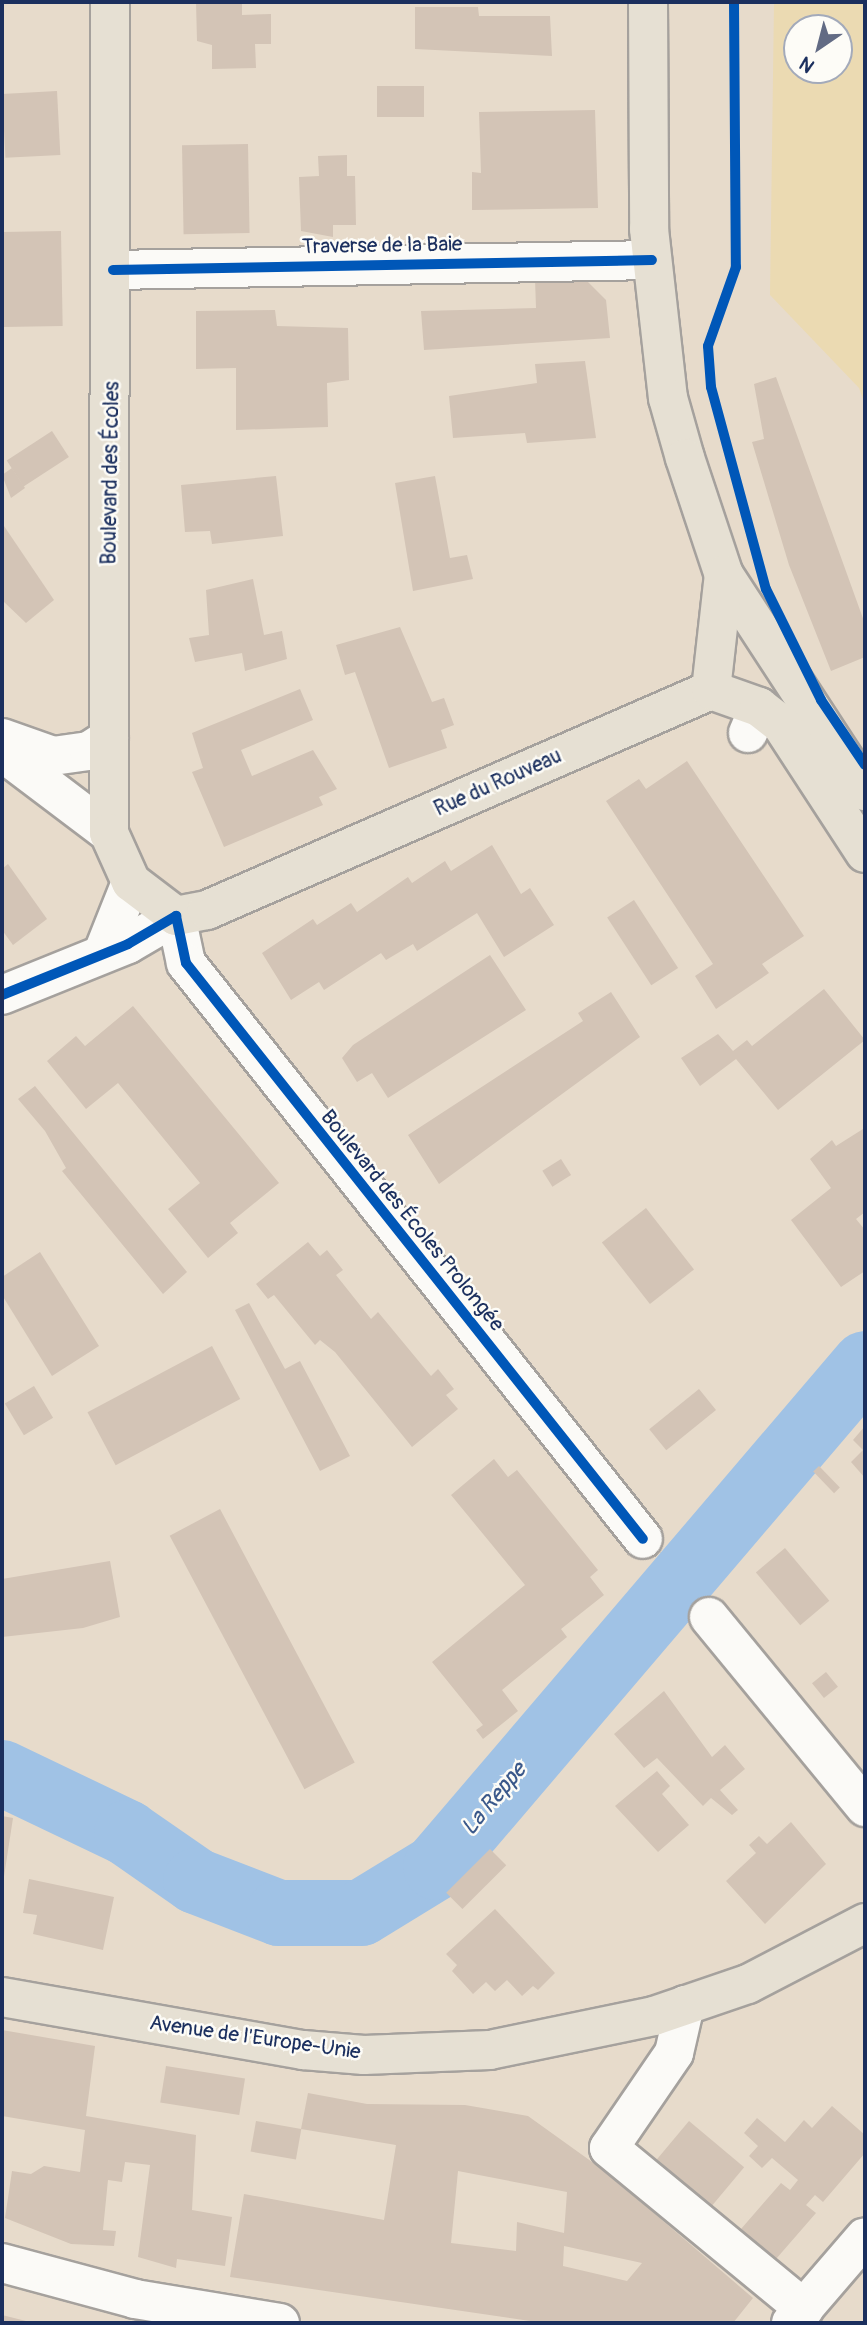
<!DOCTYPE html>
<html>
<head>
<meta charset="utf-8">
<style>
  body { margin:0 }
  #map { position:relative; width:867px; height:2325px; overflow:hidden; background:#e7dbcb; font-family:Pangolin,sans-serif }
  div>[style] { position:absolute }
  .sand>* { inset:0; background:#ebdab2 }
  .river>* { height:66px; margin:-33px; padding:0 33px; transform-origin:33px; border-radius:33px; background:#a0c2e5 }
  .building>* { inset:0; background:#d3c4b6; transform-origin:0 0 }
  .roads { filter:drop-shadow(2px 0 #a5a19d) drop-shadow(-2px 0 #a5a19d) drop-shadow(0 2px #a5a19d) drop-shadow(0 -2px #a5a19d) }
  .minor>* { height:38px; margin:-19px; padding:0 19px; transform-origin:19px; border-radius:19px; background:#fbfaf7 }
  .major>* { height:38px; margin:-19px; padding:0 19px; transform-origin:19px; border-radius:19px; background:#e6e0d3 }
  .cycleway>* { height:10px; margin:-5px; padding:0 5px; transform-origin:5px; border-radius:5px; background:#0057b8 }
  span { translate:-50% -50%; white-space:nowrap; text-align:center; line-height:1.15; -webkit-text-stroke:5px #fdfcf7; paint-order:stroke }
  .street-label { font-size:21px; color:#1b2f5e }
  .water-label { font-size:23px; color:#3a588a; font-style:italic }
  .frame { position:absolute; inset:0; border:4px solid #1b2f5e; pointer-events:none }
  .north { position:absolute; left:783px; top:14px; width:70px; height:70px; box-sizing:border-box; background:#fdfcf7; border:2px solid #a3aaba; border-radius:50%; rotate:215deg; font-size:19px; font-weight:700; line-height:28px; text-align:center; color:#1b2f5e }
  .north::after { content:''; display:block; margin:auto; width:24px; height:32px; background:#626b84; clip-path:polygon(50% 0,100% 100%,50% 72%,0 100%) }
</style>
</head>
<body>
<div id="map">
  <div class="sand">
    <i style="clip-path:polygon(evenodd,774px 2px,865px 2px,865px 405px,859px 388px,770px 295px,774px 2px,797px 28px,839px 28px,839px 70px,797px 70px,797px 28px)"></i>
  </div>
  <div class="river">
    <i style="left:2px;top:1773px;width:139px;rotate:25.6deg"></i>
    <i style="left:127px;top:1833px;width:84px;rotate:34.8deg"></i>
    <i style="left:196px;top:1881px;width:89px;rotate:21.1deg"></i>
    <i style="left:279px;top:1913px;width:82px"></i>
    <i style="left:361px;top:1913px;width:88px;rotate:-31.5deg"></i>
    <i style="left:436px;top:1867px;width:661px;rotate:-49.54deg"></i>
  </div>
  <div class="building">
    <i style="clip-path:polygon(196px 2px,242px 2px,242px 15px,271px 14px,271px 44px,255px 44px,256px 68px,212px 69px,212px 45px,197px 41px)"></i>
    <i style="clip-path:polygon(415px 7px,478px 7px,479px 16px,550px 16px,552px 56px,415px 49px)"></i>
    <i style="left:377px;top:86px;width:47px;height:31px"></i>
    <i style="left:57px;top:91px;width:64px;height:55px;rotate:87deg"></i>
    <i style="clip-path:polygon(595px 110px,598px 208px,472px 210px,472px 172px,481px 173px,479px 112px)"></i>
    <i style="left:248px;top:144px;width:89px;height:66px;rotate:89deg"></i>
    <i style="clip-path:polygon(347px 155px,347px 176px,355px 176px,356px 225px,333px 225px,333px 237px,301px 231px,299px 177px,319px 176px,318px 156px)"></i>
    <i style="left:61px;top:231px;width:95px;height:59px;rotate:89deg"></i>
    <i style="clip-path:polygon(584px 278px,606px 300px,610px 338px,424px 350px,421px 311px,536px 308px,535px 279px)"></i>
    <i style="clip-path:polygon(275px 310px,277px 326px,348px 328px,349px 380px,327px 383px,328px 427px,236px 430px,236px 368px,196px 369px,196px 311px)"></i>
    <i style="clip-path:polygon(585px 361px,596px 438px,527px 443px,525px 433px,453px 438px,449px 396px,537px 383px,535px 364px)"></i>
    <i style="clip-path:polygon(776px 377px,865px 624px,865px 657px,831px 671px,789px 565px,752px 442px,764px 439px,754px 384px)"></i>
    <i style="left:52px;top:431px;width:31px;height:54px;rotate:57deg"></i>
    <i style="clip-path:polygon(12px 468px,25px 488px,11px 498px,2px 475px)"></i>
    <i style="clip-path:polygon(276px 476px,283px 536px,212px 544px,210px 531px,185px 532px,181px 485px)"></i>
    <i style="clip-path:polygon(435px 476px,450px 558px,467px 555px,473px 579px,413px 591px,395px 483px)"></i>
    <i style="clip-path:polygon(2px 523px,54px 600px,26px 623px,2px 600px)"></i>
    <i style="clip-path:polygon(253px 579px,264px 635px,282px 631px,287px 659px,245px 671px,242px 653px,195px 662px,189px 638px,209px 635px,206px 590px)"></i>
    <i style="clip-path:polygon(400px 627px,432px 702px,444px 698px,454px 725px,441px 730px,447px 748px,389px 768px,355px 672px,345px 675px,336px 645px)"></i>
    <i style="clip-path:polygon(300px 689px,313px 720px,241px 750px,252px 776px,313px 750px,337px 789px,319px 797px,323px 805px,224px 847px,192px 772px,203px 768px,192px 733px)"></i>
    <i style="clip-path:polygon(687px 761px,804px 936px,762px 964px,769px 973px,716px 1009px,695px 976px,713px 964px,606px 801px,639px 779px,646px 789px)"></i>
    <i style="clip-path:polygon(492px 845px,521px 894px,530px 888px,554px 925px,504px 957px,477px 913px,417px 951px,413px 944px,386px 960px,381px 953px,324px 990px,319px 982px,291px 1000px,262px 953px,313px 919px,317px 925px,351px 903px,357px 912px,408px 877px,412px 883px,445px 861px,451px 871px)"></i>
    <i style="clip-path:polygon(8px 864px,47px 919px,13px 945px,2px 930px,2px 869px)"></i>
    <i style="left:634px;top:900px;width:81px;height:32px;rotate:57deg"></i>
    <i style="clip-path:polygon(490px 955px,526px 1010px,388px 1098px,372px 1073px,357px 1082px,342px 1058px,353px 1045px)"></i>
    <i style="clip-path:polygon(824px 989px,865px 1040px,778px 1110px,736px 1059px,700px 1086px,681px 1058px,718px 1034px,733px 1051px,747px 1040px,752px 1046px)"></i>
    <i style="clip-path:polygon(611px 992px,640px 1037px,439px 1184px,408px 1135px,583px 1021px,578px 1013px)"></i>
    <i style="clip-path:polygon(133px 1006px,279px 1183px,230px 1223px,238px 1233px,208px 1258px,168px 1209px,200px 1183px,118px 1083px,86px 1109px,47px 1061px,76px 1036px,85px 1046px)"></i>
    <i style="clip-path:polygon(35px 1086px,187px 1272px,163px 1294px,62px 1171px,66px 1168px,45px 1131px,18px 1099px)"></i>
    <i style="clip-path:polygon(863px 1129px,865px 1212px,856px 1219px,865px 1230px,865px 1271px,841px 1287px,791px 1220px,831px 1188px,810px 1159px,832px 1140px,836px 1146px)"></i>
    <i style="left:561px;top:1159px;width:19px;height:22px;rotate:58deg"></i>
    <i style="left:646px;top:1208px;width:78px;height:56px;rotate:52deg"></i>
    <i style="clip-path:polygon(308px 1242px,320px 1256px,327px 1250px,343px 1270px,336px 1275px,371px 1319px,378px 1312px,431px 1376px,438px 1369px,454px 1389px,446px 1395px,458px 1409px,412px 1447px,335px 1352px,320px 1340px,315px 1345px,274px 1295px,268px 1299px,256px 1284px)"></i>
    <i style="clip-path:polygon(40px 1252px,99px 1346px,52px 1376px,2px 1295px,2px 1277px)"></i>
    <i style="clip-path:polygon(249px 1303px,285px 1369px,300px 1361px,350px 1456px,320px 1471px,235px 1310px)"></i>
    <i style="left:212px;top:1346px;width:60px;height:141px;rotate:62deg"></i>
    <i style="left:34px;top:1386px;width:37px;height:34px;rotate:59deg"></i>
    <i style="left:699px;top:1389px;width:27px;height:64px;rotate:51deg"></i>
    <i style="clip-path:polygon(865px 1426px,865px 1478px,851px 1462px,863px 1450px,853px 1440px)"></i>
    <i style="clip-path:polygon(494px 1459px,508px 1477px,517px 1470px,598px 1570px,590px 1577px,604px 1595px,561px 1629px,567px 1637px,502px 1690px,518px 1711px,483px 1739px,476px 1730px,483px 1725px,432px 1662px,525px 1585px,451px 1495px)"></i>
    <i style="left:819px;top:1466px;width:30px;height:8px;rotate:46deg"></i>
    <i style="left:220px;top:1509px;width:287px;height:57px;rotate:62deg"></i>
    <i style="left:785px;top:1548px;width:69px;height:38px;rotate:50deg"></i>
    <i style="clip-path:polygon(110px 1561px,120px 1617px,83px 1628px,2px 1637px,2px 1579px)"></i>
    <i style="left:826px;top:1672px;width:19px;height:18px;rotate:51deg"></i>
    <i style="clip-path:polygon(664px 1691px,712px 1757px,725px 1745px,745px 1769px,720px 1790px,738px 1810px,732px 1815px,711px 1798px,703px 1806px,657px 1758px,644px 1768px,614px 1734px)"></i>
    <i style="clip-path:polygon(657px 1771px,670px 1786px,662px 1794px,689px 1825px,658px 1852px,615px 1806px)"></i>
    <i style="clip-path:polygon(2px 1816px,13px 1818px,3px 1883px,2px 1883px)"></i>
    <i style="clip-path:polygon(791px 1822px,826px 1864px,765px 1924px,726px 1881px,756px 1853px,749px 1845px,759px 1836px,767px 1844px)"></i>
    <i style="left:490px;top:1849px;width:23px;height:62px;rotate:45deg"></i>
    <i style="clip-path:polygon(29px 1879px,114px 1897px,103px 1950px,33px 1934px,37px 1915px,23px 1913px)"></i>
    <i style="clip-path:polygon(495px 1909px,555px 1973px,538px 1990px,533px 1986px,522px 1996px,507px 1980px,495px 1991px,486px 1982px,473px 1994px,452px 1971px,457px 1965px,446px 1954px)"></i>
    <i style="clip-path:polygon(2px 2030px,95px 2046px,86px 2116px,196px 2135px,192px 2210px,232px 2217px,225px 2266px,177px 2259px,176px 2268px,138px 2257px,150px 2165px,125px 2162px,122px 2182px,108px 2180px,103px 2230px,116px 2231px,114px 2246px,71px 2244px,5px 2218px,12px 2171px,31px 2174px,44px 2166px,80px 2172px,85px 2130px,2px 2116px)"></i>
    <i style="left:166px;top:2066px;width:80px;height:37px;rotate:9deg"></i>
    <i style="clip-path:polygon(evenodd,308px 2093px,367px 2104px,465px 2105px,528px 2116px,606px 2172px,753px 2298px,733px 2323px,544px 2323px,230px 2277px,244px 2194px,384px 2220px,396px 2145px,301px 2129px,308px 2093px,458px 2171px,567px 2192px,564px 2233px,517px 2222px,516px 2251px,451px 2243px,458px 2171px,308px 2093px,564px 2246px,642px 2263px,627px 2281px,563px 2266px,564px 2246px)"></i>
    <i style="clip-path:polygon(832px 2106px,865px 2135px,865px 2153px,823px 2202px,815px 2195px,806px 2205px,816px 2213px,776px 2259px,741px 2229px,781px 2183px,790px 2190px,798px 2180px,772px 2158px,762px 2168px,749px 2156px,758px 2146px,744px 2133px,757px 2118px,785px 2142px,804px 2120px,812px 2128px)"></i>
    <i style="left:256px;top:2121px;width:46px;height:31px;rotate:10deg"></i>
    <i style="left:689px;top:2121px;width:72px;height:55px;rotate:40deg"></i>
    <i style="clip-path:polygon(2px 2315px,30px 2322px,30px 2323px,2px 2323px)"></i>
  </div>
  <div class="roads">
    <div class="minor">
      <i style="left:113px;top:270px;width:539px;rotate:-1.06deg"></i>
      <i style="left:748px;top:733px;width:28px;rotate:-67deg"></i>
      <i style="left:2px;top:738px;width:54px;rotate:19.4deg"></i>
      <i style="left:53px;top:756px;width:36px;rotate:-8deg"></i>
      <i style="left:89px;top:751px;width:24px;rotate:-33deg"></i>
      <i style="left:2px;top:752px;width:134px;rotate:37.1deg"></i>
      <i style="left:104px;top:950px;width:73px;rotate:-68.3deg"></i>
      <i style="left:2px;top:995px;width:136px;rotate:-22deg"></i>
      <i style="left:128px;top:944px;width:56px;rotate:-30.3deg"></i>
      <i style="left:176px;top:916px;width:48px;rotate:78deg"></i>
      <i style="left:186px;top:963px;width:735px;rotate:51.57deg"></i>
      <i style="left:709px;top:1617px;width:246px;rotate:50.6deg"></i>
      <i style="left:685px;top:2005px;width:49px;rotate:102.9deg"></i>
      <i style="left:674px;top:2053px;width:115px;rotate:124.4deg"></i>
      <i style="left:609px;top:2148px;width:253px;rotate:39.5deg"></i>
      <i style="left:2px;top:2263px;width:138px;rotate:15.1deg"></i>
      <i style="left:135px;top:2299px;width:147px;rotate:9.4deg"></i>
      <i style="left:791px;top:2323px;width:113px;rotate:-49.3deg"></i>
    </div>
    <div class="major">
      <i style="left:110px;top:2px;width:831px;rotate:90.07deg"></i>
      <i style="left:109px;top:833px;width:54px;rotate:65.8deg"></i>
      <i style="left:131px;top:882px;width:56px;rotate:37.1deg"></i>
      <i style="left:176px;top:916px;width:32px;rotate:-11deg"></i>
      <i style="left:207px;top:910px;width:550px;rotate:-23.58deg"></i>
      <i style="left:648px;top:2px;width:227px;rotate:89.7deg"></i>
      <i style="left:649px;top:229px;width:170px;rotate:83.6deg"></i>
      <i style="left:668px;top:398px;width:62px;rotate:74.2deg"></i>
      <i style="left:685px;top:458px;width:123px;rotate:71.6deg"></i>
      <i style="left:724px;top:575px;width:258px;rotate:56.9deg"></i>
      <i style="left:711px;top:690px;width:51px;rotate:19.5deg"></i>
      <i style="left:759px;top:707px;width:28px;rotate:38deg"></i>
      <i style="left:781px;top:724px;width:154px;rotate:56.9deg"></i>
      <i style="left:711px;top:690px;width:116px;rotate:-83.6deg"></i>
      <i style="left:2px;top:1997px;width:306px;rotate:10deg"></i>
      <i style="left:303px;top:2050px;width:61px;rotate:4.7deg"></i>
      <i style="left:364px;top:2055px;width:126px;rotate:-2.3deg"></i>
      <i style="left:490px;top:2050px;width:167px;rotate:-11.7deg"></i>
      <i style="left:654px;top:2016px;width:99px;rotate:-18.8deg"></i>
      <i style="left:748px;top:1984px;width:132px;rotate:-27.5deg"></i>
    </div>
  </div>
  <div class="cycleway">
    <i style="left:734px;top:2px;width:265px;rotate:89.6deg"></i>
    <i style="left:736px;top:267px;width:84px;rotate:109.5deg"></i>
    <i style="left:708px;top:346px;width:41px;rotate:85.8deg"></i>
    <i style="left:711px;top:387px;width:209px;rotate:74.8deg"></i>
    <i style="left:766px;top:589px;width:124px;rotate:63.6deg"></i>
    <i style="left:821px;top:700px;width:78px;rotate:55.9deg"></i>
    <i style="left:113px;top:270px;width:539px;rotate:-1.06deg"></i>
    <i style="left:2px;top:995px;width:136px;rotate:-22deg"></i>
    <i style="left:128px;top:944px;width:56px;rotate:-30.3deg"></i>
    <i style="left:176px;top:916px;width:48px;rotate:78deg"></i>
    <i style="left:186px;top:963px;width:735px;rotate:51.57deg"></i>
  </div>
  <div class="street-label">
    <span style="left:382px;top:246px;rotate:-1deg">Traverse de la Baie</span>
    <span style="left:111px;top:473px;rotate:-89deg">Boulevard des Écoles</span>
    <span style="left:498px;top:783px;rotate:-24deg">Rue du Rouveau</span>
    <span style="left:412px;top:1221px;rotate:51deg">Boulevard des Écoles Prolongée</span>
    <span style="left:255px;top:2038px;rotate:8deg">Avenue de l'Europe-Unie</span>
  </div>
  <div class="water-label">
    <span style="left:494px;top:1799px;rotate:-50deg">La Reppe</span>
  </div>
  <div class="frame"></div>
  <div class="north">N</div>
</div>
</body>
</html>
